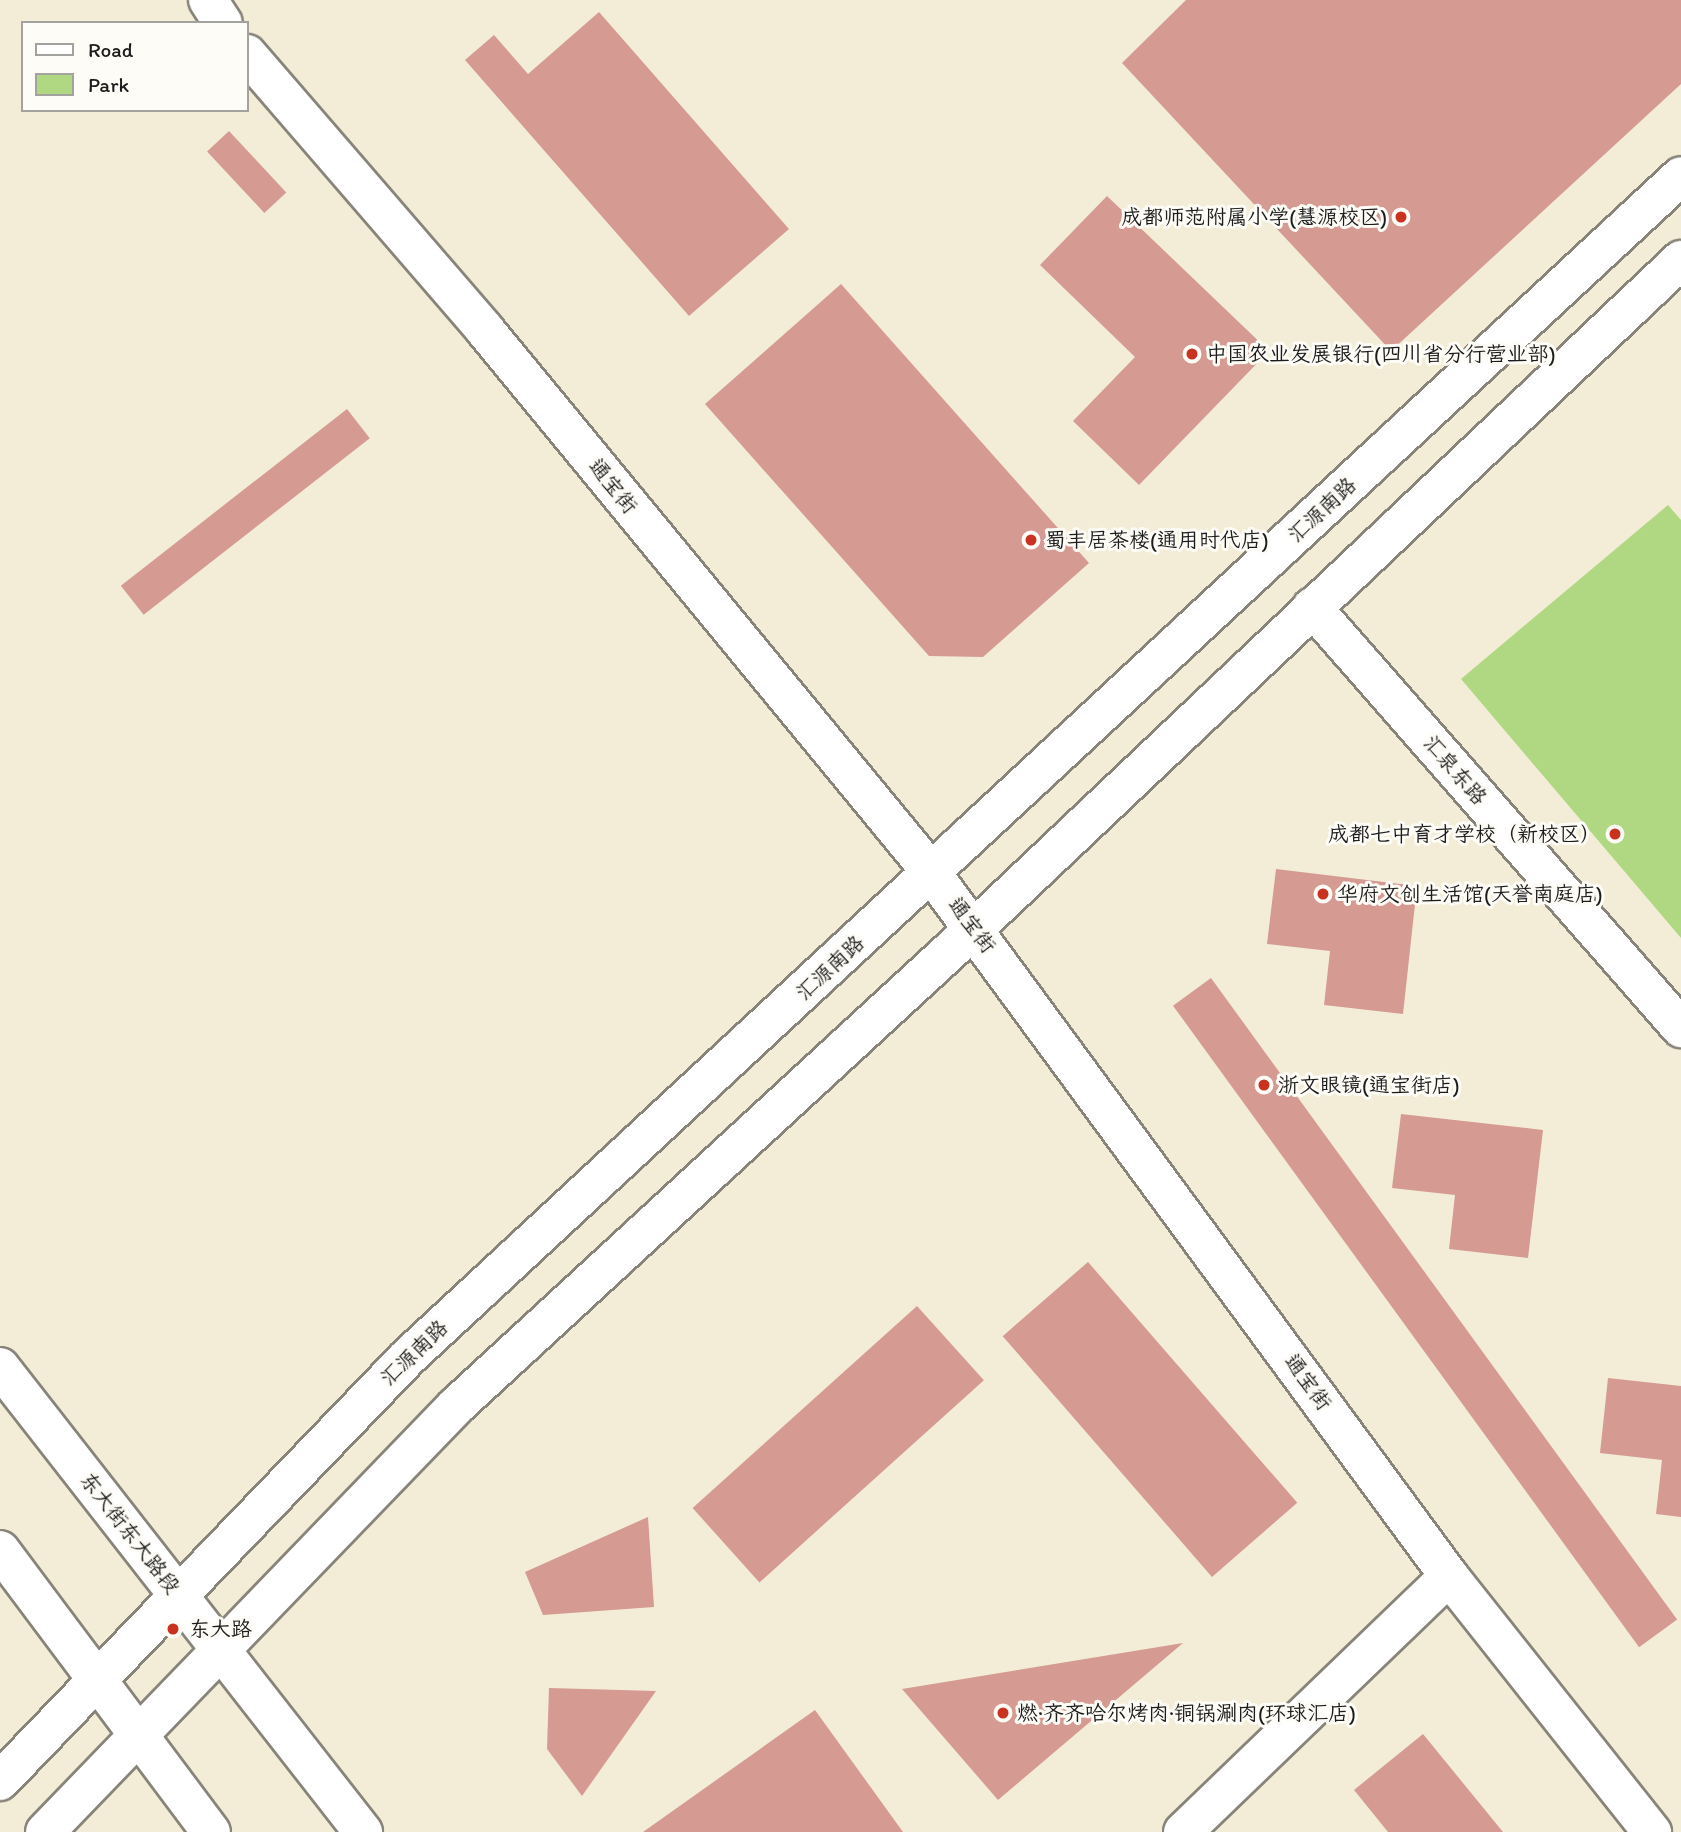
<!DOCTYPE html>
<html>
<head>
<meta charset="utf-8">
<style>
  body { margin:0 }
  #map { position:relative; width:1681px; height:1832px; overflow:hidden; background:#f3edd7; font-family:Itim,"LXGW WenKai TC",sans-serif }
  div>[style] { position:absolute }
  .green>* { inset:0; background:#b0d882 }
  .building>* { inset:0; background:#d59a92; transform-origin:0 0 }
  .roads { filter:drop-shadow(2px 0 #88847a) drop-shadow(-2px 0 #88847a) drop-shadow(0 2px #88847a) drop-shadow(0 -2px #88847a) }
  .minor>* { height:38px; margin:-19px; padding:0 19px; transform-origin:19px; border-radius:19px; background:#fff }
  .major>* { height:38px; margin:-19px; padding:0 19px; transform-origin:19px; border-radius:19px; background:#fff }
  .dots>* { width:19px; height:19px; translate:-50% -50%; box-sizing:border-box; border:4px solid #fdfcf7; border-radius:50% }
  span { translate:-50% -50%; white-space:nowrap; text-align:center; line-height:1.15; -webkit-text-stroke:6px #fdfcf7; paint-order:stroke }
  .poi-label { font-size:21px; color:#1c1c1c }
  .right { translate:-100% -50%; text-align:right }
  .left { translate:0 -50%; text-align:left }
  .street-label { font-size:21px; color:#1c1c1c }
  .legend { position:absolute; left:21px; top:21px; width:228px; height:91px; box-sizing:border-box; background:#fdfcf7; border:2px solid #a3a29f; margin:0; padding:9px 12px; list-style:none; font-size:21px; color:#1c1c1c }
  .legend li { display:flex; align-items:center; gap:14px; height:35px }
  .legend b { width:35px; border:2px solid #a3a29f }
</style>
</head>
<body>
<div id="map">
  <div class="green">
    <i style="clip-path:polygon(1668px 505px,1681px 520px,1681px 938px,1461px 679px)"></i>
  </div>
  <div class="building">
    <i style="clip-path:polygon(1186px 0,1681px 0,1681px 84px,1391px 351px,1122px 63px)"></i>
    <i style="clip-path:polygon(599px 12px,789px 229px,689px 316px,465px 60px,494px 35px,528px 74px)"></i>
    <i style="left:229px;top:131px;width:84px;height:30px;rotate:47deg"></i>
    <i style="clip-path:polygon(1107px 196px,1269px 351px,1139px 485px,1073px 421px,1135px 357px,1040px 265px)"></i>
    <i style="clip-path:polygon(841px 284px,1089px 563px,983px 657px,929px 656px,705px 404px)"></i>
    <i style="left:347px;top:409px;width:37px;height:287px;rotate:52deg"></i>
    <i style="clip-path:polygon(1276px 869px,1417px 886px,1403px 1014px,1324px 1005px,1330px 951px,1267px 944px)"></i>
    <i style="left:1211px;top:978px;width:793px;height:47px;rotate:54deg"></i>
    <i style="clip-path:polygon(1401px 1114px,1543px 1130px,1528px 1258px,1449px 1249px,1455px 1195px,1392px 1188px)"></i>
    <i style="left:1088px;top:1262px;width:319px;height:113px;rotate:49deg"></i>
    <i style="left:917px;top:1306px;width:100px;height:302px;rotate:48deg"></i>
    <i style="clip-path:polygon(1608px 1378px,1681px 1386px,1681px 1517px,1656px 1514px,1662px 1460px,1600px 1453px)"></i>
    <i style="clip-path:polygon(648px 1517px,654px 1607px,543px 1615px,525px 1572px)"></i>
    <i style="clip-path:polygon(1183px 1643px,998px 1800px,902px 1689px)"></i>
    <i style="clip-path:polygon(549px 1688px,656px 1691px,582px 1796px,547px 1749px)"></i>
    <i style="clip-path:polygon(815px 1710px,903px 1832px,643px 1832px)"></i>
    <i style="clip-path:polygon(1423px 1734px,1503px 1832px,1388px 1832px,1354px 1790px)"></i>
  </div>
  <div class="roads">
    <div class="minor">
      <i style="left:208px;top:0;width:27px;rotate:57deg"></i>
      <i style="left:247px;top:54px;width:364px;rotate:49.2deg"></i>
      <i style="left:485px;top:330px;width:696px;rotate:50.54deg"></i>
      <i style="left:927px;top:867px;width:880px;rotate:53.64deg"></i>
      <i style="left:1449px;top:1576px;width:327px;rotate:51.6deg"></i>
      <i style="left:1312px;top:607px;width:560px;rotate:48.77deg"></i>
      <i style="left:0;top:1781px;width:588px;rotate:-46.1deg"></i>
      <i style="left:408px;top:1357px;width:1736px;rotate:-42.85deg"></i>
      <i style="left:45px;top:1832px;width:592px;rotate:-46.03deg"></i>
      <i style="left:456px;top:1406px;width:706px;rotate:-42.65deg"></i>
      <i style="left:975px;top:928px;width:972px;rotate:-43.42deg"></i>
      <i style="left:1183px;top:1832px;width:369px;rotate:-43.9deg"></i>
    </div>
    <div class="major">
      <i style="left:0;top:1367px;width:590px;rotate:52.02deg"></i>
      <i style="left:0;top:1550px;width:352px;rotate:53.2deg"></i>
    </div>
  </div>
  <div class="dots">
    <i style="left:1401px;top:217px;background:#c8321e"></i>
    <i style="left:1192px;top:354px;background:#c8321e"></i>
    <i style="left:1031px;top:540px;background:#c8321e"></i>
    <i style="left:1615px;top:834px;background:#c8321e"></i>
    <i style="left:1323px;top:894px;background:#c8321e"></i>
    <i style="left:1264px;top:1085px;background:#c8321e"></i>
    <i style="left:173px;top:1629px;background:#c8321e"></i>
    <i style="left:1003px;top:1713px;background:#c8321e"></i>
  </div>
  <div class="poi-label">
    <span class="right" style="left:1387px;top:217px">成都师范附属小学(慧源校区)</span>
    <span class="left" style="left:1206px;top:354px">中国农业发展银行(四川省分行营业部)</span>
    <span class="left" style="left:1045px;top:540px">蜀丰居茶楼(通用时代店)</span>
    <span class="right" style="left:1601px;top:834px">成都七中育才学校（新校区）</span>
    <span class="left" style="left:1337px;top:894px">华府文创生活馆(天誉南庭店)</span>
    <span class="left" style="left:1278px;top:1085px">浙文眼镜(通宝街店)</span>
    <span class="left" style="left:189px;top:1629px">东大路</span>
    <span class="left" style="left:1017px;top:1713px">燃·齐齐哈尔烤肉·铜锅涮肉(环球汇店)</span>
  </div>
  <div class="street-label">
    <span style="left:613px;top:486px;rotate:51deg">通宝街</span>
    <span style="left:1322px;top:510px;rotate:-43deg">汇源南路</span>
    <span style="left:1455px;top:770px;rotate:49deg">汇泉东路</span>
    <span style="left:972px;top:925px;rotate:53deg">通宝街</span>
    <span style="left:830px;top:968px;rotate:-43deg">汇源南路</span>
    <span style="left:414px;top:1353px;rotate:-44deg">汇源南路</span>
    <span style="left:1308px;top:1382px;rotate:54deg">通宝街</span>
    <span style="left:130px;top:1533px;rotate:52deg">东大街东大路段</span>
  </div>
  <ul class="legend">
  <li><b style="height:9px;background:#fff"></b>Road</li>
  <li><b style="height:19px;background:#b0d882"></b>Park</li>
  </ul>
</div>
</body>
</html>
